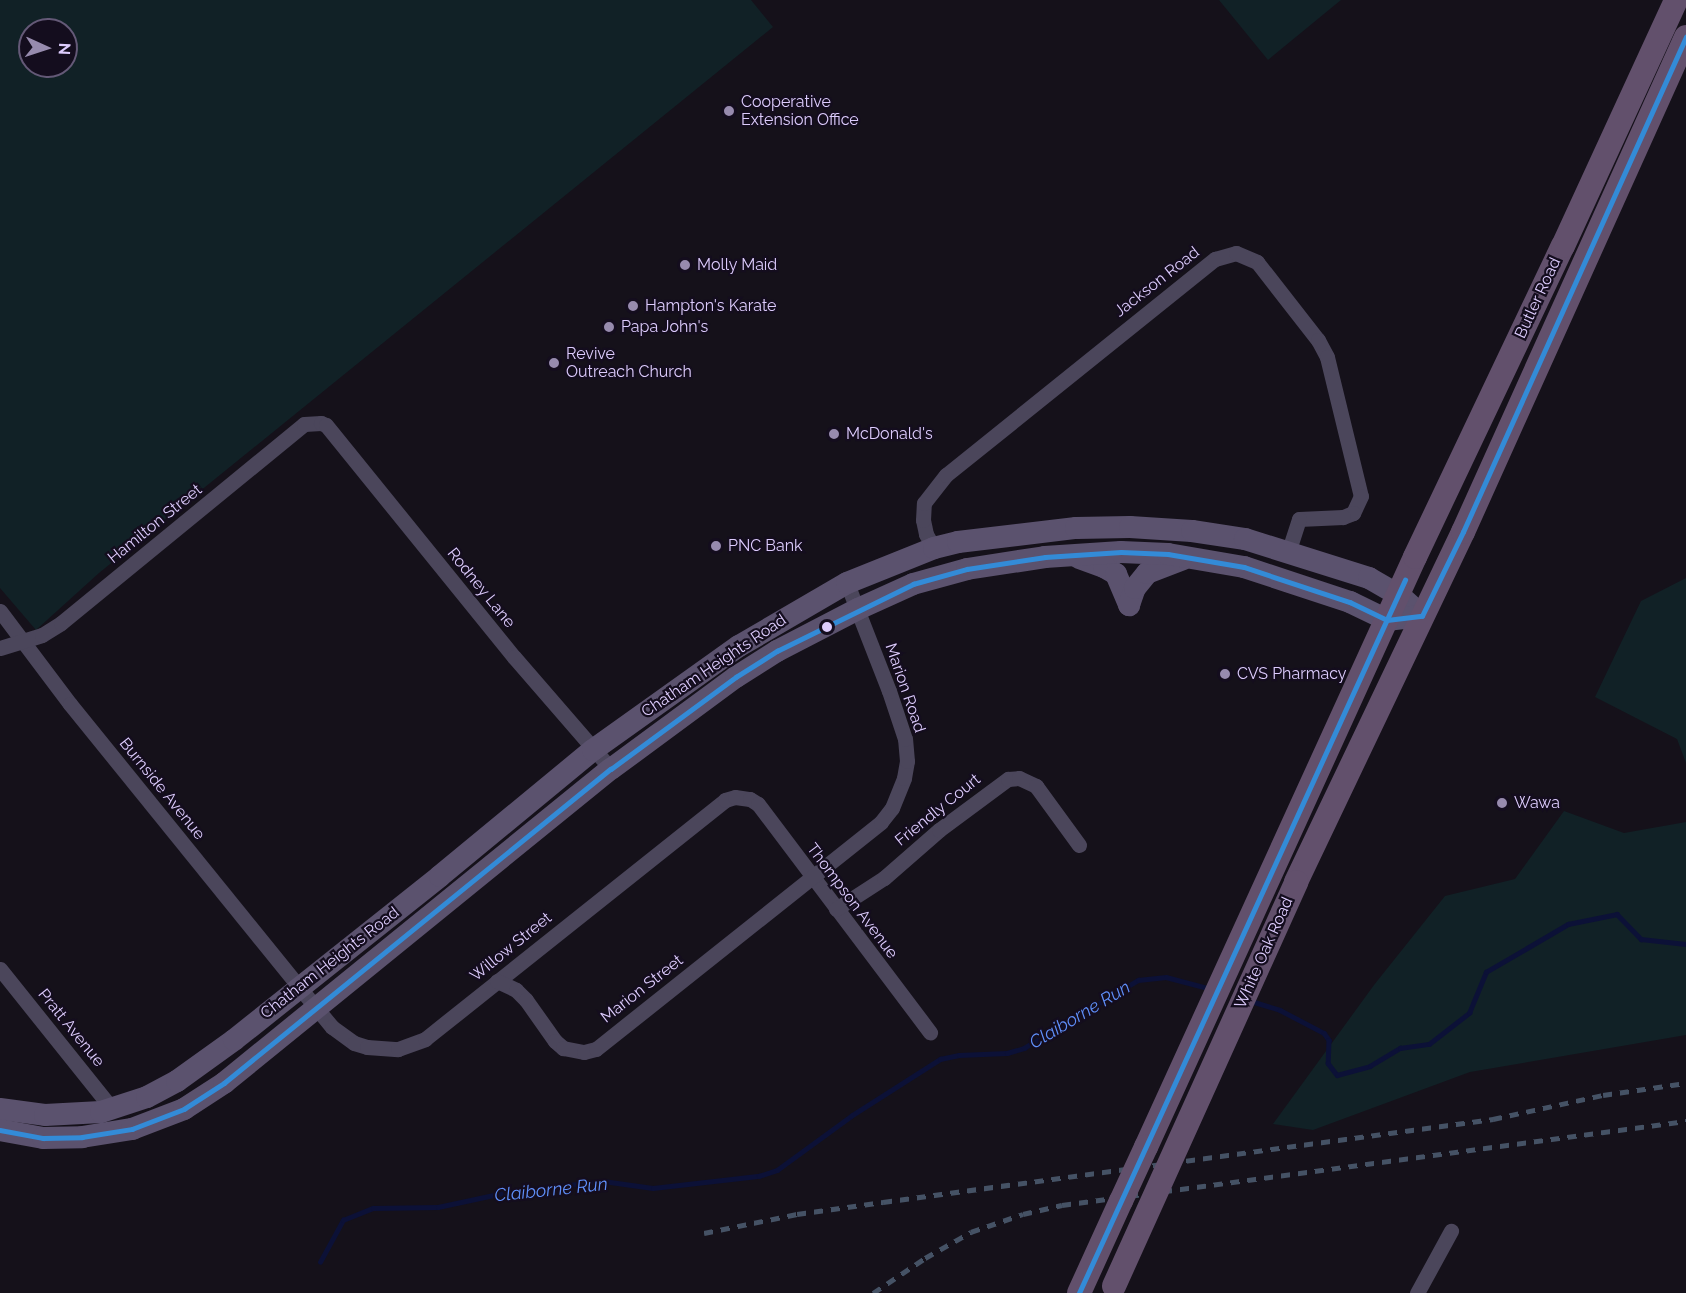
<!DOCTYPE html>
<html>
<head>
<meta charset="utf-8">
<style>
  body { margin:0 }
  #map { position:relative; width:1686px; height:1293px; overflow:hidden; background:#15111a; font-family:Raleway,sans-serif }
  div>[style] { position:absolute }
  .green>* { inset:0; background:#112126 }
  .stream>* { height:4.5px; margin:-2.25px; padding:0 2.25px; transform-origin:2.25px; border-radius:2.25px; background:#0c1137 }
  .street>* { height:15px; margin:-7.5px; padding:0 7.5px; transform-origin:7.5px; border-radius:7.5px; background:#4b465b }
  .secondary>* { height:22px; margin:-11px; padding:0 11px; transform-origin:11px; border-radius:11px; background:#5b526e }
  .primary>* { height:24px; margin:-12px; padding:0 12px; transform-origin:12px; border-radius:12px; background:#62506c }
  .rail>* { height:4.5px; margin-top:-2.25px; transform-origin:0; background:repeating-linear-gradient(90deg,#455265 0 9px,transparent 0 17px) }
  .primary-bridge>* { height:24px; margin:-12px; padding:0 12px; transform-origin:12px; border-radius:12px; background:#62506c }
  .bus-1>* { height:4.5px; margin:-2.25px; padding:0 2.25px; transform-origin:2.25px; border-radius:2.25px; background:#338bd7 }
  .dots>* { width:16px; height:16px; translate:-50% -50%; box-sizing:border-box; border:3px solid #140d1e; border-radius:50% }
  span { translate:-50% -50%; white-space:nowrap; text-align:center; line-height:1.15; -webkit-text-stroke:4.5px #140d1e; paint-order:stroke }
  .poi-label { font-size:16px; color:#ddccfd }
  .left { translate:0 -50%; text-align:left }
  .street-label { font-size:16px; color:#ddccfd }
  .water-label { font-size:18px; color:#5f8ff9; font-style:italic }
  .north { position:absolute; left:18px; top:18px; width:60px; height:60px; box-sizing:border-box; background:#140d1e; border:2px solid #645977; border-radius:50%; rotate:93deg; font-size:16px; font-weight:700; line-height:24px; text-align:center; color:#ddccfd }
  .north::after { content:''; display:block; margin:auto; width:21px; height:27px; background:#978bae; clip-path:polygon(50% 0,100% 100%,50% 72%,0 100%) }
</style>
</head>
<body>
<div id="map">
  <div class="green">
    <i style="clip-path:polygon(evenodd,0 0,751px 0,773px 27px,99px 573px,36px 630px,0 588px,0 0,30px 30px,66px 30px,66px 66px,30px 66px,30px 30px)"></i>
    <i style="clip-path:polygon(1219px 0,1341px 0,1268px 60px)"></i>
    <i style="clip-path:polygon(1686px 578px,1686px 763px,1677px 739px,1595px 697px,1641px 601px)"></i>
    <i style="clip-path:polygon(1564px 811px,1624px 833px,1686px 822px,1686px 1035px,1470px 1072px,1313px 1130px,1273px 1124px,1374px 985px,1445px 896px,1515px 879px)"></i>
  </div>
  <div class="stream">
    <i style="left:1251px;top:1001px;width:30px;rotate:17deg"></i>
    <i style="left:1280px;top:1010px;width:50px;rotate:27.6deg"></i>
    <i style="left:1324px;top:1033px;width:9px;rotate:54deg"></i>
    <i style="left:1329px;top:1040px;width:23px;rotate:92deg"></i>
    <i style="left:1328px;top:1063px;width:15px;rotate:53deg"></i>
    <i style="left:1337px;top:1075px;width:34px;rotate:-15deg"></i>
    <i style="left:1370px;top:1066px;width:35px;rotate:-31deg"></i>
    <i style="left:1400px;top:1048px;width:29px;rotate:-8deg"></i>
    <i style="left:1429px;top:1044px;width:51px;rotate:-37.8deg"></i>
    <i style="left:1469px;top:1013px;width:44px;rotate:-67.5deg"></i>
    <i style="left:1486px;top:972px;width:95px;rotate:-30.3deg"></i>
    <i style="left:1568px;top:924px;width:50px;rotate:-11.5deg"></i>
    <i style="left:1617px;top:914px;width:35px;rotate:46deg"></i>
    <i style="left:1641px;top:939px;width:45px;rotate:6.3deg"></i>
    <i style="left:320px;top:1262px;width:48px;rotate:-61.3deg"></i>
    <i style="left:343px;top:1220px;width:32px;rotate:-22deg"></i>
    <i style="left:373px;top:1208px;width:65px;rotate:-0.9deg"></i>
    <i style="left:438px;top:1207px;width:72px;rotate:-12.1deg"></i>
    <i style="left:508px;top:1192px;width:96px;rotate:-6.6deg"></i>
    <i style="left:603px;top:1181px;width:50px;rotate:8deg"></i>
    <i style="left:653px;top:1188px;width:107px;rotate:-6.5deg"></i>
    <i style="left:759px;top:1176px;width:19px;rotate:-18deg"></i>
    <i style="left:777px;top:1170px;width:92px;rotate:-36.1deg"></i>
    <i style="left:851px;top:1116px;width:106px;rotate:-32.6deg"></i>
    <i style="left:940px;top:1059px;width:19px;rotate:-12deg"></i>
    <i style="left:959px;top:1055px;width:48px;rotate:-2.4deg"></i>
    <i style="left:1007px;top:1053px;width:18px;rotate:-16deg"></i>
    <i style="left:1024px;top:1048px;width:133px;rotate:-30.8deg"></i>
    <i style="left:1138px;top:980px;width:28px;rotate:-6deg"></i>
    <i style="left:1166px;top:977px;width:47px;rotate:14.9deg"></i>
  </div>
  <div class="street">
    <i style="left:934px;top:548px;width:16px;rotate:-120deg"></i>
    <i style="left:926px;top:534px;width:14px;rotate:-102deg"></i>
    <i style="left:923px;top:520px;width:17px;rotate:-87deg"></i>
    <i style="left:924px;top:503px;width:36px;rotate:-52deg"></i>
    <i style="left:946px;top:475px;width:345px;rotate:-38.8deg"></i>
    <i style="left:1215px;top:259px;width:22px;rotate:-16deg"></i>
    <i style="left:1236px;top:253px;width:23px;rotate:23deg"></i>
    <i style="left:1257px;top:262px;width:99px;rotate:52deg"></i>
    <i style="left:1318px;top:340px;width:19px;rotate:62deg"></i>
    <i style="left:1327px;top:357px;width:143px;rotate:76.3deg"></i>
    <i style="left:1361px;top:496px;width:19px;rotate:115deg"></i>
    <i style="left:1353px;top:513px;width:11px;rotate:158deg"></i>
    <i style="left:1343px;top:517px;width:44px;rotate:177.4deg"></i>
    <i style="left:1299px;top:519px;width:36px;rotate:108deg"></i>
    <i style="left:0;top:611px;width:116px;rotate:53deg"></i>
    <i style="left:70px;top:704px;width:364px;rotate:51deg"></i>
    <i style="left:299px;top:987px;width:52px;rotate:50.5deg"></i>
    <i style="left:332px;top:1027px;width:27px;rotate:36deg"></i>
    <i style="left:354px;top:1043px;width:14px;rotate:17deg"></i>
    <i style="left:367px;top:1047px;width:31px;rotate:4deg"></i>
    <i style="left:398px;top:1049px;width:29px;rotate:-20deg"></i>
    <i style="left:425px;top:1039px;width:384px;rotate:-38.5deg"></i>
    <i style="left:725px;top:800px;width:10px;rotate:-17deg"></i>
    <i style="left:735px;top:797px;width:15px;rotate:8deg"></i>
    <i style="left:750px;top:799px;width:9px;rotate:32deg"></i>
    <i style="left:758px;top:804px;width:286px;rotate:53deg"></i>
    <i style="left:0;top:648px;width:44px;rotate:-17.2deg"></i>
    <i style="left:42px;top:635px;width:22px;rotate:-32deg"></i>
    <i style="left:61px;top:623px;width:314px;rotate:-39.3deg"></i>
    <i style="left:304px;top:424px;width:17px;rotate:-3deg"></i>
    <i style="left:321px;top:423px;width:5px;rotate:22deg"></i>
    <i style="left:326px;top:425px;width:299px;rotate:51deg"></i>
    <i style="left:514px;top:657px;width:148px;rotate:49.1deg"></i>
    <i style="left:836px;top:909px;width:57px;rotate:-32.9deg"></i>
    <i style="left:884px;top:878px;width:73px;rotate:-41.1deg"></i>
    <i style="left:939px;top:830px;width:86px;rotate:-36.5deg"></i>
    <i style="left:1008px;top:779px;width:11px;rotate:-5deg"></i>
    <i style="left:1019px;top:778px;width:19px;rotate:25deg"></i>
    <i style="left:1036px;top:786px;width:73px;rotate:53.9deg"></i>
    <i style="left:0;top:969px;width:181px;rotate:51.3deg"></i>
    <i style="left:497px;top:981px;width:21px;rotate:25deg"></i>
    <i style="left:516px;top:990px;width:14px;rotate:45deg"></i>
    <i style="left:526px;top:1000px;width:50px;rotate:54.7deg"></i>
    <i style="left:555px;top:1041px;width:11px;rotate:41deg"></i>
    <i style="left:563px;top:1048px;width:21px;rotate:11deg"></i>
    <i style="left:584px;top:1052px;width:12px;rotate:-14deg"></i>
    <i style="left:596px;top:1049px;width:364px;rotate:-38.5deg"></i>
    <i style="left:881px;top:822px;width:18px;rotate:-52deg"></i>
    <i style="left:892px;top:808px;width:32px;rotate:-68deg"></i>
    <i style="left:904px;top:778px;width:17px;rotate:-80deg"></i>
    <i style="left:907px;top:761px;width:22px;rotate:-95deg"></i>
    <i style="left:905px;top:739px;width:51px;rotate:-108.4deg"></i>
    <i style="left:889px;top:691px;width:116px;rotate:-111.3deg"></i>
    <i style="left:1417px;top:1293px;width:71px;rotate:-61.3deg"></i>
  </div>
  <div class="secondary">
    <i style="left:1079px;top:558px;width:27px;rotate:20deg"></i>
    <i style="left:1104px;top:567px;width:14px;rotate:30deg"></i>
    <i style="left:1116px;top:574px;width:34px;rotate:67deg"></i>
    <i style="left:1129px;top:605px;width:18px;rotate:-71deg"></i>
    <i style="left:1135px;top:588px;width:19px;rotate:-51deg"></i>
    <i style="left:1147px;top:573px;width:39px;rotate:-21deg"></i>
    <i style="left:0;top:1109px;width:45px;rotate:7.6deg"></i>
    <i style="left:45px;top:1115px;width:56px;rotate:-3.1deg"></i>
    <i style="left:101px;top:1112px;width:48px;rotate:-18.1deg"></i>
    <i style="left:147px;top:1097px;width:34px;rotate:-28deg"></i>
    <i style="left:177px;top:1081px;width:70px;rotate:-35.7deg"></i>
    <i style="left:234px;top:1040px;width:263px;rotate:-38.5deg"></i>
    <i style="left:440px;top:876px;width:198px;rotate:-39.5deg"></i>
    <i style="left:593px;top:750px;width:179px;rotate:-35.5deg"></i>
    <i style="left:739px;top:646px;width:125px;rotate:-30.3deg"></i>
    <i style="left:847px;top:583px;width:94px;rotate:-21.9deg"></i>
    <i style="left:934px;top:548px;width:25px;rotate:-14deg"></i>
    <i style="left:958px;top:542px;width:119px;rotate:-6.8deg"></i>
    <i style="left:1076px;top:528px;width:54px;rotate:-1.1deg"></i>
    <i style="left:1130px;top:527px;width:62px;rotate:3.7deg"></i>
    <i style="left:1192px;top:531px;width:54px;rotate:8.6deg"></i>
    <i style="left:1245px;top:539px;width:130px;rotate:17.5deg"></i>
    <i style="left:1369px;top:578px;width:34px;rotate:30deg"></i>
    <i style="left:1399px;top:595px;width:31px;rotate:42deg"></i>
    <i style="left:0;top:1130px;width:44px;rotate:10.5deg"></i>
    <i style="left:43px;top:1138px;width:39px;rotate:-1deg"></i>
    <i style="left:82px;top:1137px;width:51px;rotate:-9.1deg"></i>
    <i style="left:132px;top:1129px;width:56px;rotate:-21deg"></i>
    <i style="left:184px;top:1109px;width:48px;rotate:-33deg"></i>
    <i style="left:224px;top:1083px;width:498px;rotate:-39.1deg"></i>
    <i style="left:611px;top:769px;width:155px;rotate:-36.4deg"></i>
    <i style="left:736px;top:677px;width:49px;rotate:-32.4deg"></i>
    <i style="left:777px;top:651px;width:91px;rotate:-27.4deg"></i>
    <i style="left:858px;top:609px;width:60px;rotate:-24.4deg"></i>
    <i style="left:913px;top:584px;width:56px;rotate:-15.5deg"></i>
    <i style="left:967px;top:569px;width:79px;rotate:-8.7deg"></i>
    <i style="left:1045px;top:557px;width:76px;rotate:-3.8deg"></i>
    <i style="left:1121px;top:552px;width:47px;rotate:2.4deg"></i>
    <i style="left:1168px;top:554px;width:77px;rotate:9.7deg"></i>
    <i style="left:1244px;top:567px;width:112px;rotate:18.3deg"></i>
    <i style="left:1350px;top:602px;width:41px;rotate:25.9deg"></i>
    <i style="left:1387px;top:620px;width:35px;rotate:-7deg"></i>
  </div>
  <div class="primary">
    <i style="left:1296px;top:882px;width:388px;rotate:-64.5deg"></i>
    <i style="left:1463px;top:532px;width:543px;rotate:-65.75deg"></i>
    <i style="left:1146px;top:1147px;width:648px;rotate:-65.49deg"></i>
    <i style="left:1415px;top:557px;width:344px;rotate:-64.6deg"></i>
    <i style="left:1563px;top:246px;width:271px;rotate:-65.3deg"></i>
    <i style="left:1079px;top:1293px;width:101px;rotate:-65.5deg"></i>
  </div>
  <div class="rail">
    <i style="left:704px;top:1233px;width:95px;rotate:-11.5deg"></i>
    <i style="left:797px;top:1214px;width:87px;rotate:-7.9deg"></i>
    <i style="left:883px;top:1202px;width:616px;rotate:-7.75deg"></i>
    <i style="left:1493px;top:1119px;width:113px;rotate:-12.3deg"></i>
    <i style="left:1603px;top:1095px;width:84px;rotate:-8.2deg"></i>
    <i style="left:873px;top:1293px;width:63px;rotate:-33.9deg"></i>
    <i style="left:925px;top:1258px;width:53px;rotate:-29.5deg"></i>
    <i style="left:971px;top:1232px;width:55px;rotate:-19.1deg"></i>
    <i style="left:1023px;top:1214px;width:40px;rotate:-13deg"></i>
    <i style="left:1062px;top:1205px;width:630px;rotate:-7.67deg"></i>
  </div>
  <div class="primary-bridge">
    <i style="left:1121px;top:1201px;width:60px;rotate:-65.2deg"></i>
    <i style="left:1114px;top:1286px;width:443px;rotate:-65.7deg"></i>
  </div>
  <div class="bus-1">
    <i style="left:0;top:1130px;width:44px;rotate:10.5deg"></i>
    <i style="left:43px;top:1138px;width:39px;rotate:-1deg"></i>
    <i style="left:82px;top:1137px;width:51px;rotate:-9.1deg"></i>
    <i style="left:132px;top:1129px;width:56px;rotate:-21deg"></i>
    <i style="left:184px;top:1109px;width:48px;rotate:-33deg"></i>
    <i style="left:224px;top:1083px;width:498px;rotate:-39.1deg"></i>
    <i style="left:611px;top:769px;width:155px;rotate:-36.4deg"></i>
    <i style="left:736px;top:677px;width:49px;rotate:-32.4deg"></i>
    <i style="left:777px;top:651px;width:152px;rotate:-26.2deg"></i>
    <i style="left:913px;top:584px;width:56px;rotate:-15.5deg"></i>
    <i style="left:967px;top:569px;width:79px;rotate:-8.7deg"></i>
    <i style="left:1045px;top:557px;width:76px;rotate:-3.8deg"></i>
    <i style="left:1121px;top:552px;width:47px;rotate:2.4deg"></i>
    <i style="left:1168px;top:554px;width:77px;rotate:9.7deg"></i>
    <i style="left:1244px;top:567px;width:112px;rotate:18.3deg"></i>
    <i style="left:1350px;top:602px;width:41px;rotate:25.9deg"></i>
    <i style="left:1387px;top:620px;width:35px;rotate:-7deg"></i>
    <i style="left:1422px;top:616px;width:93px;rotate:-64deg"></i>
    <i style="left:1463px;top:532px;width:543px;rotate:-65.75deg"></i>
    <i style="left:1079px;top:1293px;width:784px;rotate:-65.43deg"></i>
  </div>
  <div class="dots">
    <i style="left:729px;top:111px;background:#978bae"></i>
    <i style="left:685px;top:265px;background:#978bae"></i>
    <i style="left:633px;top:306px;background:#978bae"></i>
    <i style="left:609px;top:327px;background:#978bae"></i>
    <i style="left:554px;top:363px;background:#978bae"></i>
    <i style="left:834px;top:434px;background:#978bae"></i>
    <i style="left:716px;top:546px;background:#978bae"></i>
    <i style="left:827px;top:627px;background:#ddccfd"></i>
    <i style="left:1225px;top:674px;background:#978bae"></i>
    <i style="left:1502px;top:803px;background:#978bae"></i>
  </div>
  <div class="poi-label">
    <span class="left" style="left:741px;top:111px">Cooperative<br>Extension Office</span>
    <span class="left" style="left:697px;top:265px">Molly Maid</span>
    <span class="left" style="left:645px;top:306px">Hampton's Karate</span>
    <span class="left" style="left:621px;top:327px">Papa John's</span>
    <span class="left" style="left:566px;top:363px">Revive<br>Outreach Church</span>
    <span class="left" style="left:846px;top:434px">McDonald's</span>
    <span class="left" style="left:728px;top:546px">PNC Bank</span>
    <span class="left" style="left:1237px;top:674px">CVS Pharmacy</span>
    <span class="left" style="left:1514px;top:803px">Wawa</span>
  </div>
  <div class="street-label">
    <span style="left:1157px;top:282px;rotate:-38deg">Jackson Road</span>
    <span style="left:1538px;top:298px;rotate:-65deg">Butler Road</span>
    <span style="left:155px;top:524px;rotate:-39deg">Hamilton Street</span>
    <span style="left:481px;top:588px;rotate:51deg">Rodney Lane</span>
    <span style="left:714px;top:666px;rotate:-34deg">Chatham Heights Road</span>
    <span style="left:905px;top:688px;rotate:71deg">Marion Road</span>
    <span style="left:162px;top:789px;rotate:51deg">Burnside Avenue</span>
    <span style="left:938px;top:810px;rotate:-39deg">Friendly Court</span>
    <span style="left:852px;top:901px;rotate:53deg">Thompson Avenue</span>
    <span style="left:511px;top:947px;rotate:-39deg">Willow Street</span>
    <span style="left:1264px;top:953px;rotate:-66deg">White Oak Road</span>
    <span style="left:330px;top:963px;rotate:-38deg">Chatham Heights Road</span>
    <span style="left:642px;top:989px;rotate:-38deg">Marion Street</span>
    <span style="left:71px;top:1028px;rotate:51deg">Pratt Avenue</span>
  </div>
  <div class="water-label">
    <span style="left:1080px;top:1015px;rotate:-31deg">Claiborne Run</span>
    <span style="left:551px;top:1190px;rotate:-6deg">Claiborne Run</span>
  </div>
  <div class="north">N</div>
</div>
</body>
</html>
